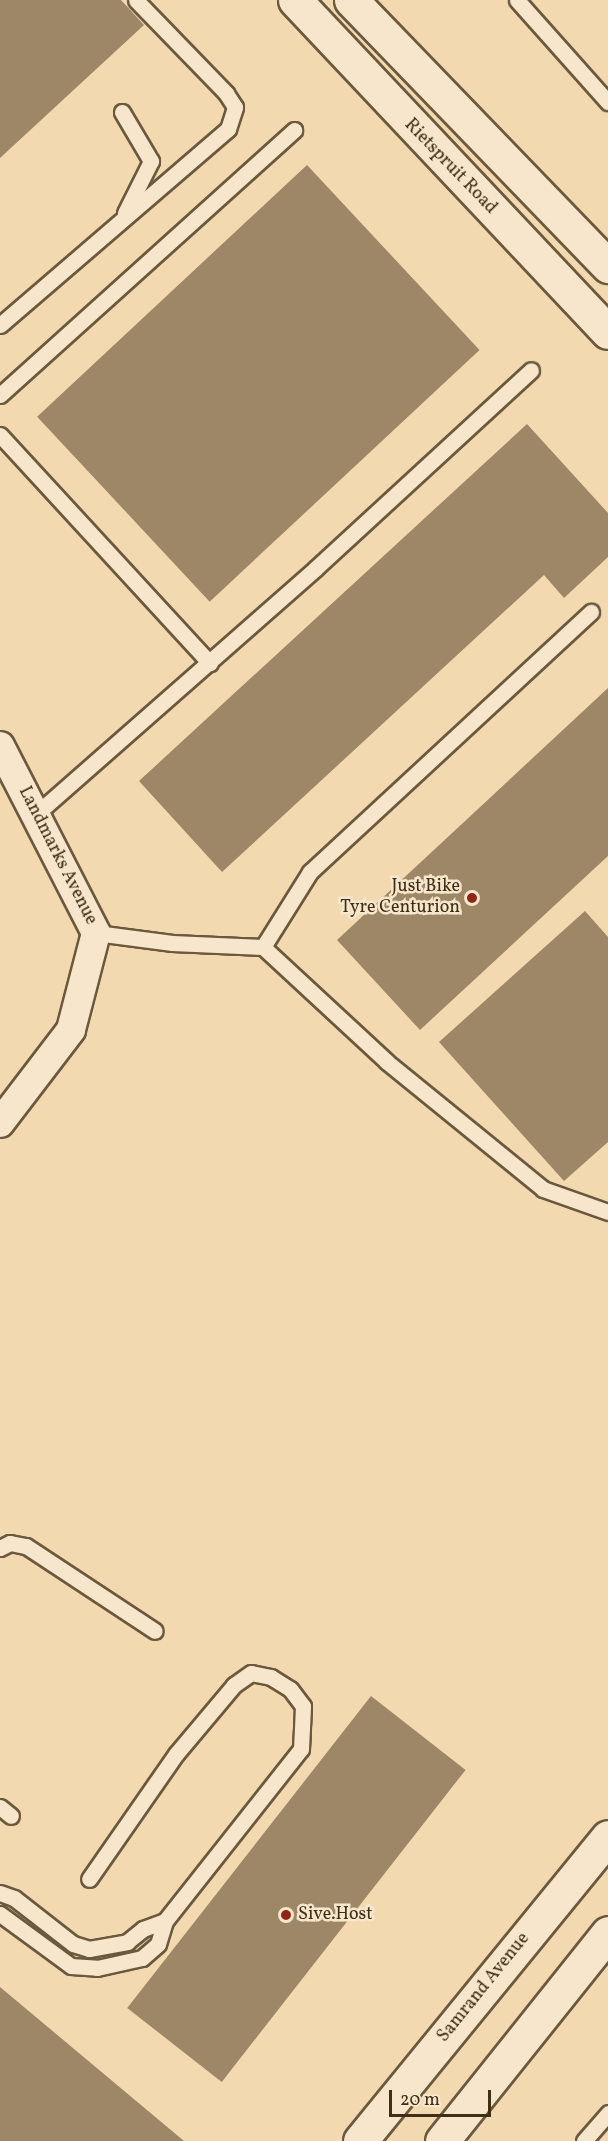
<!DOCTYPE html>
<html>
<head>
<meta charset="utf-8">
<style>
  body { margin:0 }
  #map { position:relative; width:608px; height:2141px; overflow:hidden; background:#f2d9b0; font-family:Vollkorn,serif }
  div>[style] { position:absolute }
  .building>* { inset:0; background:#9d8767; transform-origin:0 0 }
  .roads { filter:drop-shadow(2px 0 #6c593d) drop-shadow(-2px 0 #6c593d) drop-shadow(0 2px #6c593d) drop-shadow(0 -2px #6c593d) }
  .lane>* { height:15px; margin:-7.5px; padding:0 7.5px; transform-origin:7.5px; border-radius:7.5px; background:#f7e6cc }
  .street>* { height:28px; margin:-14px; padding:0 14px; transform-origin:14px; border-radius:14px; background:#f7e6cc }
  .secondary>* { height:33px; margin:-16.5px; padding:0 16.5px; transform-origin:16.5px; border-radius:16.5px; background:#f7e6cc }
  .dots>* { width:16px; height:16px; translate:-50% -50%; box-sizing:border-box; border:3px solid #f7e6cc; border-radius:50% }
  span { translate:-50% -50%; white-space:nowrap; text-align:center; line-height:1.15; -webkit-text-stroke:5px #f7e6cc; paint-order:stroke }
  .street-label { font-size:18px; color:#402e17 }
  .poi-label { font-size:18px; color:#402e17 }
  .right { translate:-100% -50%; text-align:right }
  .left { translate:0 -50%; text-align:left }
  .scale { position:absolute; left:389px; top:2090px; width:102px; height:27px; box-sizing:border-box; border:3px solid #402e17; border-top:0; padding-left:8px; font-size:18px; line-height:21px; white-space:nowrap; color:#402e17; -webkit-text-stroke:4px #f7e6cc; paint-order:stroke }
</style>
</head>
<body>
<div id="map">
  <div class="building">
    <i style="clip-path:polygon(0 0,121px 0,144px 25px,0 158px)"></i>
    <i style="left:307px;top:165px;width:253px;height:369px;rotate:47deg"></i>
    <i style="clip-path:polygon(527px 424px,608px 513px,608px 557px,564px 598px,544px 575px,222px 872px,139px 781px)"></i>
    <i style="clip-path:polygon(608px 688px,608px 856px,420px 1030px,337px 940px)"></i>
    <i style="clip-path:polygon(585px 911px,608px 937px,608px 1142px,564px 1181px,439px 1042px)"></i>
    <i style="left:371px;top:1696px;width:120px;height:396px;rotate:38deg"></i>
    <i style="clip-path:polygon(0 1987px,184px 2141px,0 2141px)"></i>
  </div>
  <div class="roads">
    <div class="lane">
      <i style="left:517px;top:0;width:137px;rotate:48.3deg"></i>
      <i style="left:122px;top:112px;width:57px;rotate:59.4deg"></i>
      <i style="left:151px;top:161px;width:58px;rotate:116.6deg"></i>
      <i style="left:0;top:325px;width:301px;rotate:-40.7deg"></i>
      <i style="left:228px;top:129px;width:23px;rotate:-72deg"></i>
      <i style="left:235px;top:107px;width:17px;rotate:-123deg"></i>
      <i style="left:226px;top:93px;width:129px;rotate:-134.1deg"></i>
      <i style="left:0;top:395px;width:396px;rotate:-42deg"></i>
      <i style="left:0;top:435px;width:310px;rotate:47.4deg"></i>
      <i style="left:35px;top:815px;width:374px;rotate:-41.3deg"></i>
      <i style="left:316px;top:568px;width:292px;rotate:-42.6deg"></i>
      <i style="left:96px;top:933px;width:77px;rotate:7.5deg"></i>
      <i style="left:172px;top:943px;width:91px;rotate:2.5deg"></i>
      <i style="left:263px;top:947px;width:89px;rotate:-57.9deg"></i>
      <i style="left:310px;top:872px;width:383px;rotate:-42.8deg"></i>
      <i style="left:263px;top:947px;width:169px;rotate:42.8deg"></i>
      <i style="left:387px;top:1062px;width:201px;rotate:39.1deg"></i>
      <i style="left:543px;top:1189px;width:69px;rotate:19.5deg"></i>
      <i style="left:0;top:1548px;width:11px;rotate:-27deg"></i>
      <i style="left:10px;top:1543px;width:16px;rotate:11deg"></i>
      <i style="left:26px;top:1546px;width:154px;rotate:33.4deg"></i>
      <i style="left:0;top:1807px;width:14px;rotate:39deg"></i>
      <i style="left:0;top:1893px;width:15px;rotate:20deg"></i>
      <i style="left:14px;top:1898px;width:75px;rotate:37.9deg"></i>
      <i style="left:73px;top:1944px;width:17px;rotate:17deg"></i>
      <i style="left:89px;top:1949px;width:39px;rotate:-10deg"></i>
      <i style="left:127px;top:1942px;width:21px;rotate:-39deg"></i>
      <i style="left:143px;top:1929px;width:23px;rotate:-20deg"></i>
      <i style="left:0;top:1914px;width:88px;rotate:36.2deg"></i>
      <i style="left:71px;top:1966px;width:26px;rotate:4deg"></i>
      <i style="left:97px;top:1968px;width:46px;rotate:-12.5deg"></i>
      <i style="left:142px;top:1958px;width:21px;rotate:-41deg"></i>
      <i style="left:158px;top:1944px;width:24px;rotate:-73deg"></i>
      <i style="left:165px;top:1921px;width:219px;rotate:-51.7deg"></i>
      <i style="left:301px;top:1749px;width:43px;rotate:-87.3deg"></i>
      <i style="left:303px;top:1706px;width:21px;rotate:-127deg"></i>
      <i style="left:290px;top:1689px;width:22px;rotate:-148deg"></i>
      <i style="left:271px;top:1677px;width:20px;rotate:-169deg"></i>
      <i style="left:251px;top:1673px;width:21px;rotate:145deg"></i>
      <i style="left:234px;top:1685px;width:90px;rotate:130deg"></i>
      <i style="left:176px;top:1754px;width:152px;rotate:124.8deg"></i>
      <i style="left:584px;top:2141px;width:37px;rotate:-49deg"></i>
    </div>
    <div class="street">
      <i style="left:0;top:746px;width:210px;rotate:62.8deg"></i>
      <i style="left:96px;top:933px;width:100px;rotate:104.5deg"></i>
      <i style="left:71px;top:1030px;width:117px;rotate:127.4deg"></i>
    </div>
    <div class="secondary">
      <i style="left:295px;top:0;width:456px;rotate:46.7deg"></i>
      <i style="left:351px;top:0;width:370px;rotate:46deg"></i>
      <i style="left:360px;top:2141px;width:392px;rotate:-50.8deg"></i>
      <i style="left:442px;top:2141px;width:266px;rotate:-51.4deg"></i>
    </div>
  </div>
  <div class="dots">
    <i style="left:472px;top:898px;background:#8f2418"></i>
    <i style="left:286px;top:1915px;background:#8f2418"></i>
  </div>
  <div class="street-label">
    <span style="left:450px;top:167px;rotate:46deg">Rietspruit Road</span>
    <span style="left:57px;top:856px;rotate:63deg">Landmarks Avenue</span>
    <span style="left:484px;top:1988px;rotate:-51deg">Samrand Avenue</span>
  </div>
  <div class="poi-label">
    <span class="right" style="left:460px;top:898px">Just Bike<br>Tyre Centurion</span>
    <span class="left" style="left:298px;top:1915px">Sive.Host</span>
  </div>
  <div class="scale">20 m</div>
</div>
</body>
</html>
